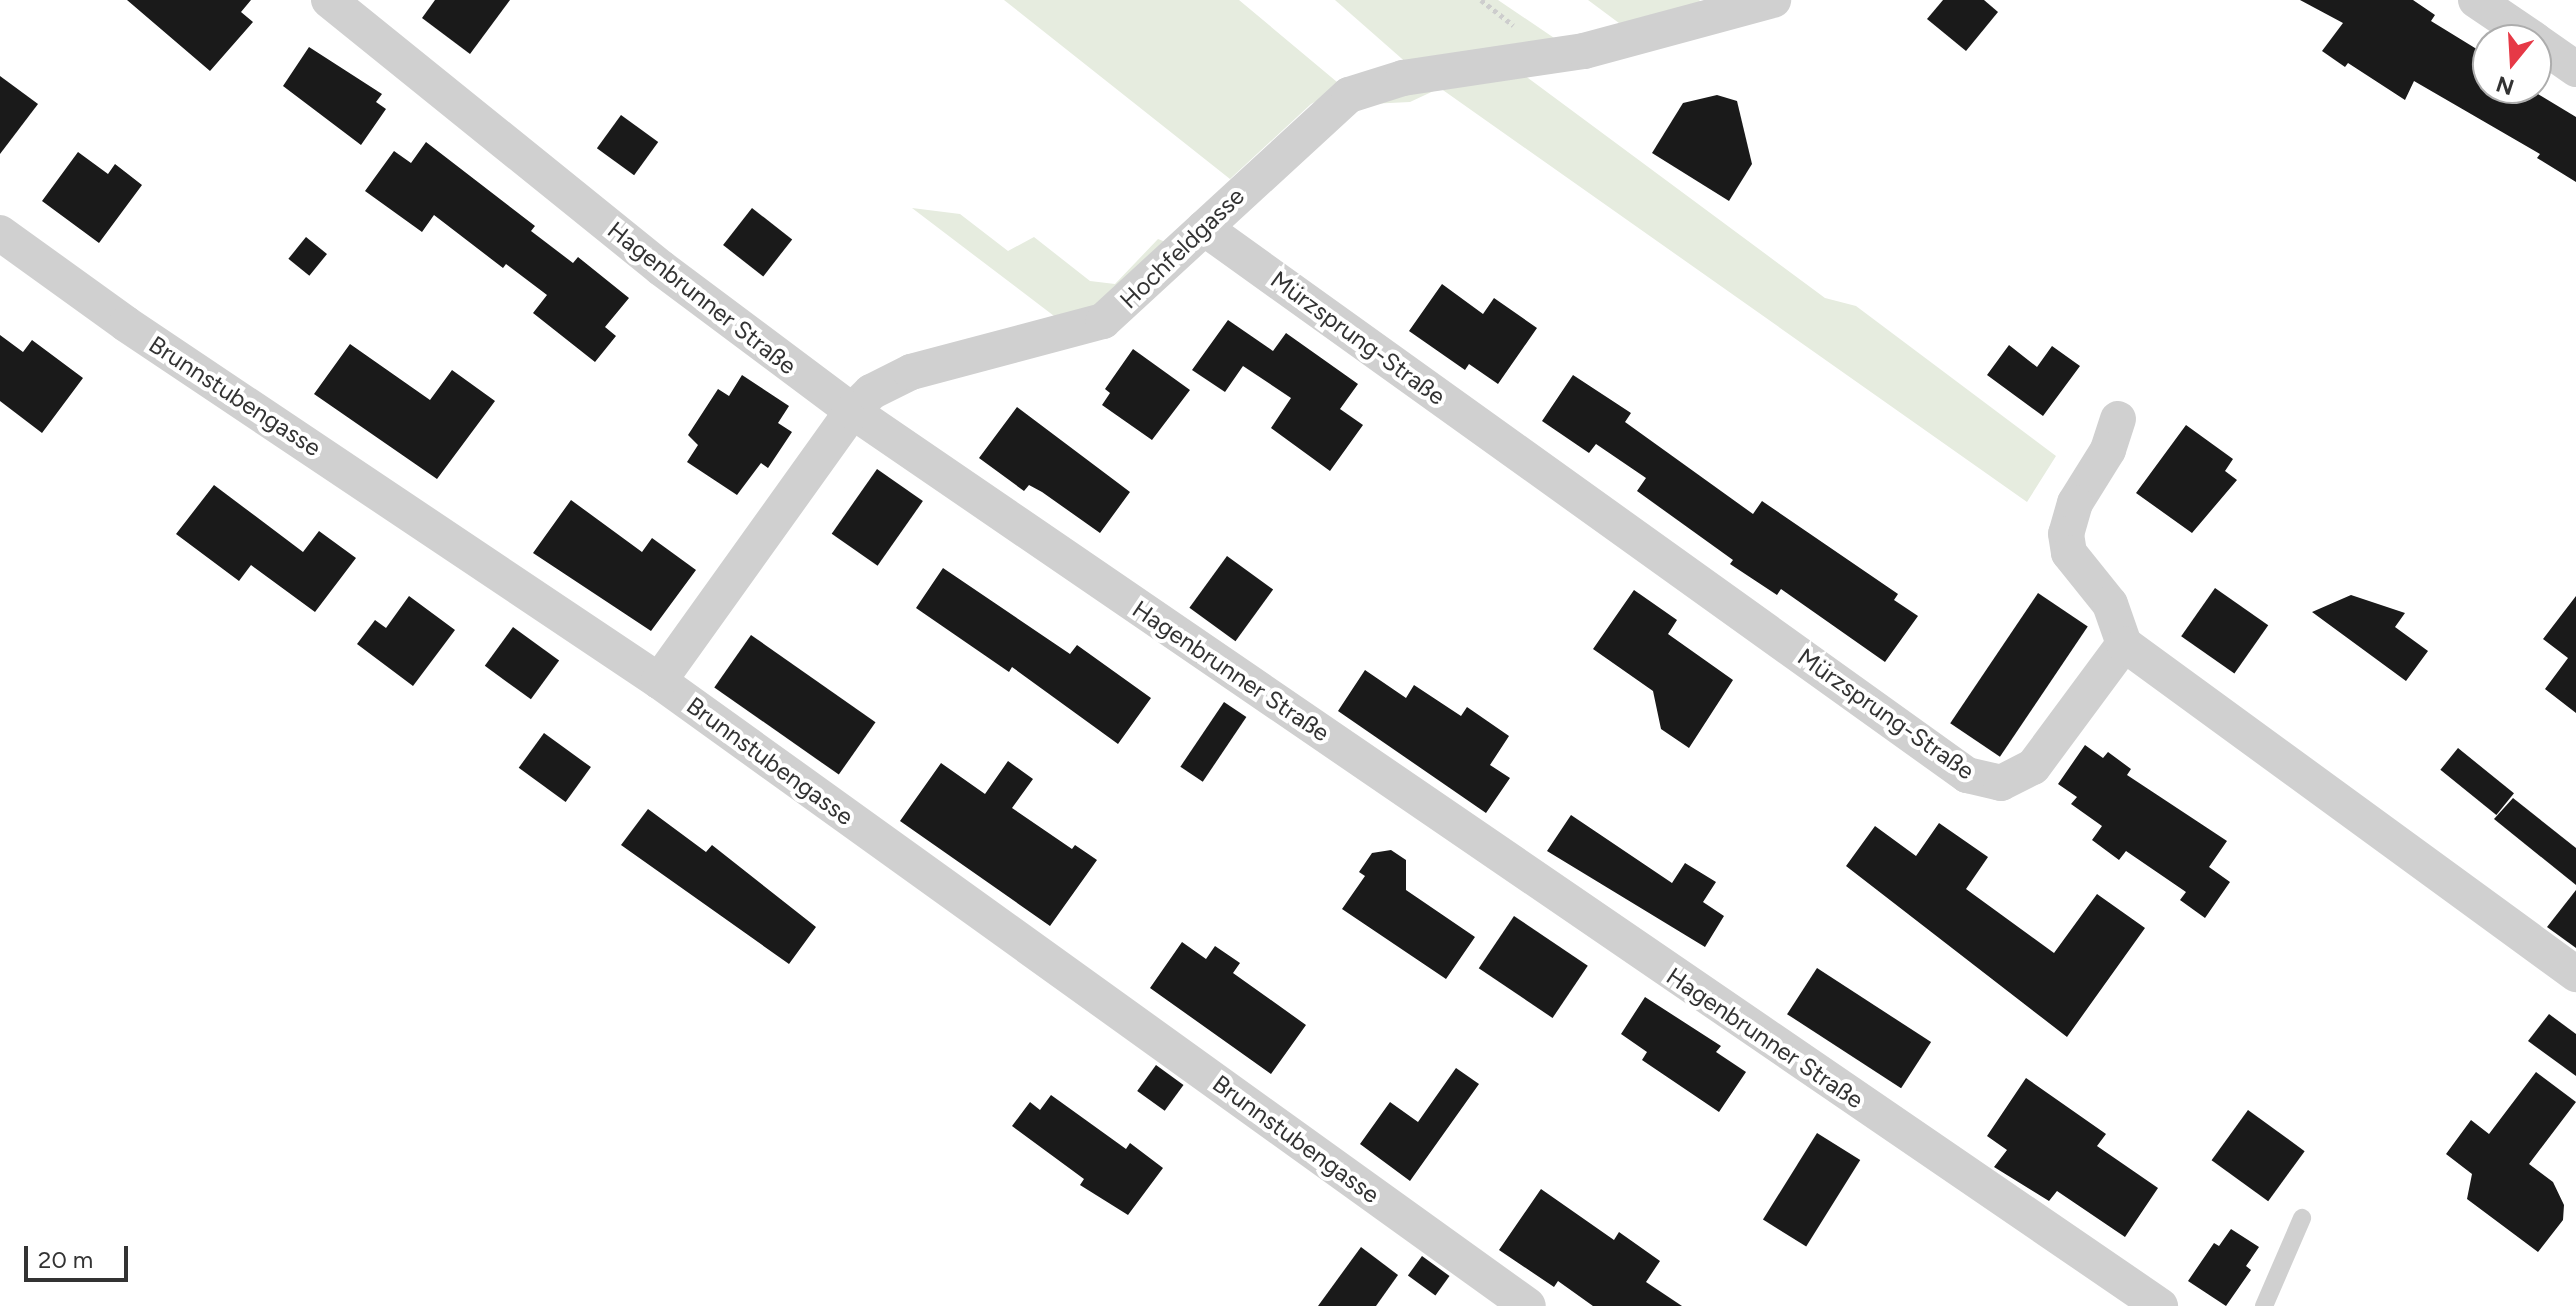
<!DOCTYPE html>
<html>
<head>
<meta charset="utf-8">
<style>
  body { margin:0 }
  #map { position:relative; width:2576px; height:1306px; overflow:hidden; background:#fff; font-family:Figtree,sans-serif }
  div>[style] { position:absolute }
  .green>* { inset:0; background:#e6ecdf }
  .building>* { inset:0; background:#1a1a1a; transform-origin:0 0 }
  .path>* { height:5px; margin-top:-2.5px; transform-origin:0; background:repeating-linear-gradient(90deg,#cdcdcd 0 4px,transparent 0 8px) }
  .service>* { height:18px; margin:-9px; padding:0 9px; transform-origin:9px; border-radius:9px; background:#d0d0d0 }
  .minor>* { height:36px; margin:-18px; padding:0 18px; transform-origin:18px; border-radius:18px; background:#d0d0d0 }
  span { translate:-50% -50%; white-space:nowrap; text-align:center; line-height:1.15; -webkit-text-stroke:8px #fff; paint-order:stroke }
  .street-label { font-size:24px; color:#333 }
  .north { position:absolute; left:2472px; top:24px; width:80px; height:80px; box-sizing:border-box; background:#fff; border:2px solid #adadad; border-radius:50%; rotate:198deg; font-size:22px; font-weight:700; line-height:32px; text-align:center; color:#333 }
  .north::after { content:''; display:block; margin:auto; width:28px; height:36px; background:#e63946; clip-path:polygon(50% 0,100% 100%,50% 72%,0 100%) }
  .scale { position:absolute; left:24px; top:1246px; width:104px; height:36px; box-sizing:border-box; border:4px solid #333; border-top:0; padding-left:10px; font-size:24px; line-height:28px; white-space:nowrap; color:#333; -webkit-text-stroke:6px #fff; paint-order:stroke }
</style>
</head>
<body>
<div id="map">
  <div class="green">
    <i style="clip-path:polygon(1004px 0,1239px 0,1343px 87px,1311px 104px,1230px 179px)"></i>
    <i style="clip-path:polygon(1335px 0,1498px 0,1563px 44px,1409px 65px)"></i>
    <i style="clip-path:polygon(1588px 0,1699px 0,1709px 9px,1631px 32px)"></i>
    <i style="clip-path:polygon(1516px 69px,1825px 298px,1856px 306px,2056px 456px,2027px 502px,1440px 88px,1410px 102px,1369px 104px)"></i>
    <i style="clip-path:polygon(912px 208px,960px 214px,1008px 251px,1034px 237px,1090px 281px,1115px 284px,1158px 239px,1168px 243px,1098px 305px,1058px 319px)"></i>
  </div>
  <div class="building">
    <i style="clip-path:polygon(127px 0,251px 0,241px 12px,253px 22px,210px 71px)"></i>
    <i style="clip-path:polygon(435px 0,510px 0,470px 54px,422px 18px)"></i>
    <i style="clip-path:polygon(1943px 0,1984px 0,1998px 12px,1966px 51px,1927px 19px)"></i>
    <i style="clip-path:polygon(2300px 0,2413px 0,2435px 15px,2431px 21px,2488px 56px,2488px 92px,2528px 88px,2576px 117px,2576px 182px,2537px 158px,2540px 154px,2414px 81px,2405px 100px,2348px 63px,2345px 67px,2322px 51px,2343px 23px)"></i>
    <i style="clip-path:polygon(309px 47px,382px 94px,376px 102px,386px 109px,361px 145px,283px 86px)"></i>
    <i style="clip-path:polygon(0 76px,38px 104px,0 154px)"></i>
    <i style="clip-path:polygon(1717px 95px,1737px 101px,1752px 164px,1729px 201px,1652px 153px,1683px 103px)"></i>
    <i style="left:621px;top:115px;width:46px;height:41px;rotate:36deg"></i>
    <i style="clip-path:polygon(426px 142px,535px 226px,531px 231px,573px 263px,578px 257px,629px 298px,605px 327px,616px 336px,595px 362px,533px 313px,547px 295px,506px 264px,503px 268px,434px 215px,422px 232px,365px 191px,394px 151px,411px 163px)"></i>
    <i style="clip-path:polygon(78px 152px,108px 174px,115px 164px,142px 185px,99px 243px,42px 201px)"></i>
    <i style="left:752px;top:208px;width:51px;height:47px;rotate:38deg"></i>
    <i style="left:306px;top:237px;width:27px;height:28px;rotate:39deg"></i>
    <i style="clip-path:polygon(1442px 284px,1483px 314px,1494px 298px,1537px 328px,1498px 384px,1469px 364px,1465px 370px,1409px 331px)"></i>
    <i style="clip-path:polygon(1228px 320px,1273px 351px,1286px 333px,1358px 384px,1340px 409px,1363px 425px,1330px 471px,1271px 428px,1291px 398px,1243px 366px,1225px 392px,1192px 370px)"></i>
    <i style="clip-path:polygon(0 335px,23px 352px,32px 340px,83px 378px,42px 433px,0 401px)"></i>
    <i style="clip-path:polygon(350px 344px,430px 400px,452px 370px,495px 401px,437px 479px,314px 394px)"></i>
    <i style="clip-path:polygon(2009px 345px,2037px 367px,2052px 346px,2080px 366px,2043px 416px,1987px 375px)"></i>
    <i style="clip-path:polygon(1133px 349px,1190px 390px,1152px 440px,1102px 405px,1110px 393px,1105px 389px)"></i>
    <i style="clip-path:polygon(742px 375px,789px 406px,778px 423px,792px 432px,768px 468px,761px 463px,737px 495px,687px 462px,698px 445px,688px 435px,718px 389px,729px 396px)"></i>
    <i style="clip-path:polygon(1573px 375px,1631px 413px,1625px 422px,1753px 514px,1762px 501px,1898px 594px,1894px 600px,1918px 616px,1885px 662px,1781px 589px,1777px 595px,1730px 564px,1733px 560px,1637px 491px,1646px 478px,1596px 444px,1589px 453px,1542px 421px)"></i>
    <i style="clip-path:polygon(1017px 407px,1130px 492px,1100px 533px,1042px 492px,1029px 485px,1024px 491px,979px 458px)"></i>
    <i style="clip-path:polygon(2186px 425px,2233px 459px,2225px 471px,2237px 480px,2192px 533px,2136px 493px)"></i>
    <i style="left:877px;top:469px;width:56px;height:79px;rotate:35deg"></i>
    <i style="clip-path:polygon(214px 485px,303px 552px,319px 531px,356px 558px,315px 612px,251px 565px,239px 581px,176px 534px)"></i>
    <i style="clip-path:polygon(571px 500px,642px 552px,652px 538px,696px 570px,651px 631px,533px 553px)"></i>
    <i style="left:1227px;top:556px;width:57px;height:64px;rotate:36deg"></i>
    <i style="clip-path:polygon(943px 568px,1070px 654px,1077px 645px,1151px 698px,1118px 744px,1012px 667px,1009px 672px,916px 608px)"></i>
    <i style="left:2215px;top:588px;width:65px;height:59px;rotate:35deg"></i>
    <i style="clip-path:polygon(1634px 590px,1677px 620px,1668px 634px,1733px 680px,1689px 748px,1661px 729px,1653px 691px,1593px 649px)"></i>
    <i style="left:2038px;top:593px;width:60px;height:157px;rotate:34deg"></i>
    <i style="clip-path:polygon(2351px 595px,2405px 613px,2395px 627px,2428px 651px,2406px 681px,2312px 612px)"></i>
    <i style="clip-path:polygon(409px 596px,455px 630px,413px 686px,357px 644px,375px 620px,386px 628px)"></i>
    <i style="clip-path:polygon(2576px 596px,2576px 713px,2545px 689px,2568px 658px,2543px 639px)"></i>
    <i style="left:513px;top:627px;width:57px;height:48px;rotate:36deg"></i>
    <i style="left:751px;top:635px;width:152px;height:64px;rotate:35deg"></i>
    <i style="clip-path:polygon(1365px 670px,1406px 698px,1414px 685px,1461px 716px,1467px 707px,1509px 736px,1490px 765px,1510px 778px,1486px 813px,1338px 711px)"></i>
    <i style="left:1224px;top:702px;width:27px;height:78px;rotate:34deg"></i>
    <i style="left:544px;top:733px;width:58px;height:43px;rotate:36deg"></i>
    <i style="clip-path:polygon(2085px 745px,2103px 758px,2108px 752px,2131px 769px,2127px 775px,2227px 841px,2209px 867px,2230px 882px,2205px 918px,2180px 900px,2186px 892px,2126px 851px,2119px 860px,2092px 840px,2102px 826px,2071px 804px,2077px 797px,2058px 784px)"></i>
    <i style="left:2458px;top:748px;width:72px;height:28px;rotate:39deg"></i>
    <i style="clip-path:polygon(1008px 761px,1033px 779px,1012px 808px,1072px 849px,1075px 845px,1097px 860px,1050px 926px,900px 821px,941px 763px,985px 794px)"></i>
    <i style="clip-path:polygon(2513px 798px,2576px 848px,2576px 885px,2494px 819px)"></i>
    <i style="clip-path:polygon(648px 809px,706px 852px,712px 845px,816px 927px,789px 964px,621px 845px)"></i>
    <i style="clip-path:polygon(1571px 815px,1672px 883px,1685px 863px,1716px 882px,1703px 902px,1724px 916px,1705px 947px,1547px 851px)"></i>
    <i style="clip-path:polygon(1939px 823px,1988px 857px,1966px 889px,2054px 953px,2097px 894px,2145px 928px,2067px 1037px,1846px 866px,1875px 826px,1916px 856px)"></i>
    <i style="clip-path:polygon(1391px 850px,1406px 860px,1406px 890px,1475px 937px,1446px 979px,1342px 909px,1365px 876px,1359px 872px,1372px 853px)"></i>
    <i style="clip-path:polygon(2576px 890px,2576px 948px,2547px 927px)"></i>
    <i style="left:1514px;top:916px;width:89px;height:63px;rotate:34deg"></i>
    <i style="clip-path:polygon(1182px 942px,1206px 959px,1215px 946px,1240px 963px,1233px 973px,1306px 1025px,1271px 1074px,1150px 988px)"></i>
    <i style="left:1817px;top:968px;width:136px;height:55px;rotate:33deg"></i>
    <i style="clip-path:polygon(1645px 997px,1721px 1046px,1716px 1052px,1746px 1072px,1719px 1112px,1642px 1060px,1647px 1052px,1621px 1034px)"></i>
    <i style="clip-path:polygon(2549px 1014px,2576px 1034px,2576px 1076px,2528px 1041px)"></i>
    <i style="left:1156px;top:1065px;width:34px;height:32px;rotate:36deg"></i>
    <i style="clip-path:polygon(1456px 1068px,1479px 1084px,1410px 1181px,1360px 1144px,1390px 1102px,1418px 1122px)"></i>
    <i style="clip-path:polygon(2536px 1072px,2576px 1102px,2529px 1164px,2553px 1182px,2564px 1205px,2563px 1220px,2538px 1252px,2467px 1199px,2472px 1174px,2446px 1154px,2471px 1120px,2489px 1134px)"></i>
    <i style="clip-path:polygon(2026px 1078px,2106px 1134px,2097px 1146px,2158px 1188px,2125px 1237px,2057px 1191px,2049px 1201px,1994px 1167px,2007px 1150px,1987px 1136px)"></i>
    <i style="clip-path:polygon(1051px 1095px,1126px 1149px,1130px 1143px,1163px 1168px,1128px 1215px,1080px 1185px,1084px 1179px,1012px 1126px,1030px 1102px,1040px 1110px)"></i>
    <i style="left:2248px;top:1110px;width:70px;height:62px;rotate:36deg"></i>
    <i style="left:1817px;top:1133px;width:51px;height:102px;rotate:32deg"></i>
    <i style="clip-path:polygon(1541px 1189px,1614px 1240px,1619px 1232px,1660px 1261px,1646px 1282px,1682px 1306px,1593px 1306px,1558px 1281px,1554px 1287px,1499px 1250px)"></i>
    <i style="clip-path:polygon(2231px 1229px,2259px 1247px,2246px 1266px,2251px 1270px,2226px 1306px,2188px 1281px,2214px 1243px,2219px 1246px)"></i>
    <i style="clip-path:polygon(1361px 1247px,1398px 1275px,1376px 1306px,1318px 1306px)"></i>
    <i style="left:1422px;top:1256px;width:34px;height:24px;rotate:36deg"></i>
  </div>
  <div class="path">
    <i style="left:1481px;top:0;width:41px;rotate:38deg"></i>
  </div>
  <div class="service">
    <i style="left:2264px;top:1306px;width:96px;rotate:-66.6deg"></i>
  </div>
  <div class="minor">
    <i style="left:329px;top:0;width:427px;rotate:38.9deg"></i>
    <i style="left:661px;top:268px;width:239px;rotate:36.8deg"></i>
    <i style="left:852px;top:411px;width:1585px;rotate:34.38deg"></i>
    <i style="left:2476px;top:0;width:71px;rotate:34.1deg"></i>
    <i style="left:2536px;top:41px;width:49px;rotate:35deg"></i>
    <i style="left:1204px;top:228px;width:939px;rotate:35.64deg"></i>
    <i style="left:1967px;top:775px;width:35px;rotate:13deg"></i>
    <i style="left:2001px;top:783px;width:36px;rotate:-27deg"></i>
    <i style="left:2033px;top:767px;width:153px;rotate:-53.5deg"></i>
    <i style="left:0;top:233px;width:155px;rotate:35.8deg"></i>
    <i style="left:126px;top:324px;width:642px;rotate:33.81deg"></i>
    <i style="left:659px;top:681px;width:1070px;rotate:35.72deg"></i>
    <i style="left:2118px;top:419px;width:33px;rotate:108deg"></i>
    <i style="left:2108px;top:450px;width:62px;rotate:121.9deg"></i>
    <i style="left:2075px;top:503px;width:32px;rotate:106deg"></i>
    <i style="left:2066px;top:534px;width:19px;rotate:81deg"></i>
    <i style="left:2069px;top:553px;width:65px;rotate:51.2deg"></i>
    <i style="left:2110px;top:604px;width:42px;rotate:70.7deg"></i>
    <i style="left:2124px;top:644px;width:560px;rotate:36.13deg"></i>
    <i style="left:659px;top:681px;width:332px;rotate:-54.4deg"></i>
    <i style="left:852px;top:411px;width:27px;rotate:-45deg"></i>
    <i style="left:871px;top:392px;width:45px;rotate:-26.6deg"></i>
    <i style="left:911px;top:372px;width:199px;rotate:-14.9deg"></i>
    <i style="left:1103px;top:321px;width:334px;rotate:-42.6deg"></i>
    <i style="left:1349px;top:95px;width:57px;rotate:-17.5deg"></i>
    <i style="left:1403px;top:78px;width:183px;rotate:-8.5deg"></i>
    <i style="left:1584px;top:51px;width:196px;rotate:-15.1deg"></i>
  </div>
  <div class="street-label">
    <span style="left:1182px;top:248px;rotate:-44deg">Hochfeldgasse</span>
    <span style="left:702px;top:298px;rotate:38deg">Hagenbrunner Straße</span>
    <span style="left:1358px;top:338px;rotate:36deg">Mürzsprung-Straße</span>
    <span style="left:235px;top:396px;rotate:33deg">Brunnstubengasse</span>
    <span style="left:1231px;top:671px;rotate:34deg">Hagenbrunner Straße</span>
    <span style="left:1886px;top:714px;rotate:35deg">Mürzsprung-Straße</span>
    <span style="left:770px;top:761px;rotate:36deg">Brunnstubengasse</span>
    <span style="left:1765px;top:1038px;rotate:34deg">Hagenbrunner Straße</span>
    <span style="left:1296px;top:1139px;rotate:36deg">Brunnstubengasse</span>
  </div>
  <div class="north">N</div>
  <div class="scale">20 m</div>
</div>
</body>
</html>
